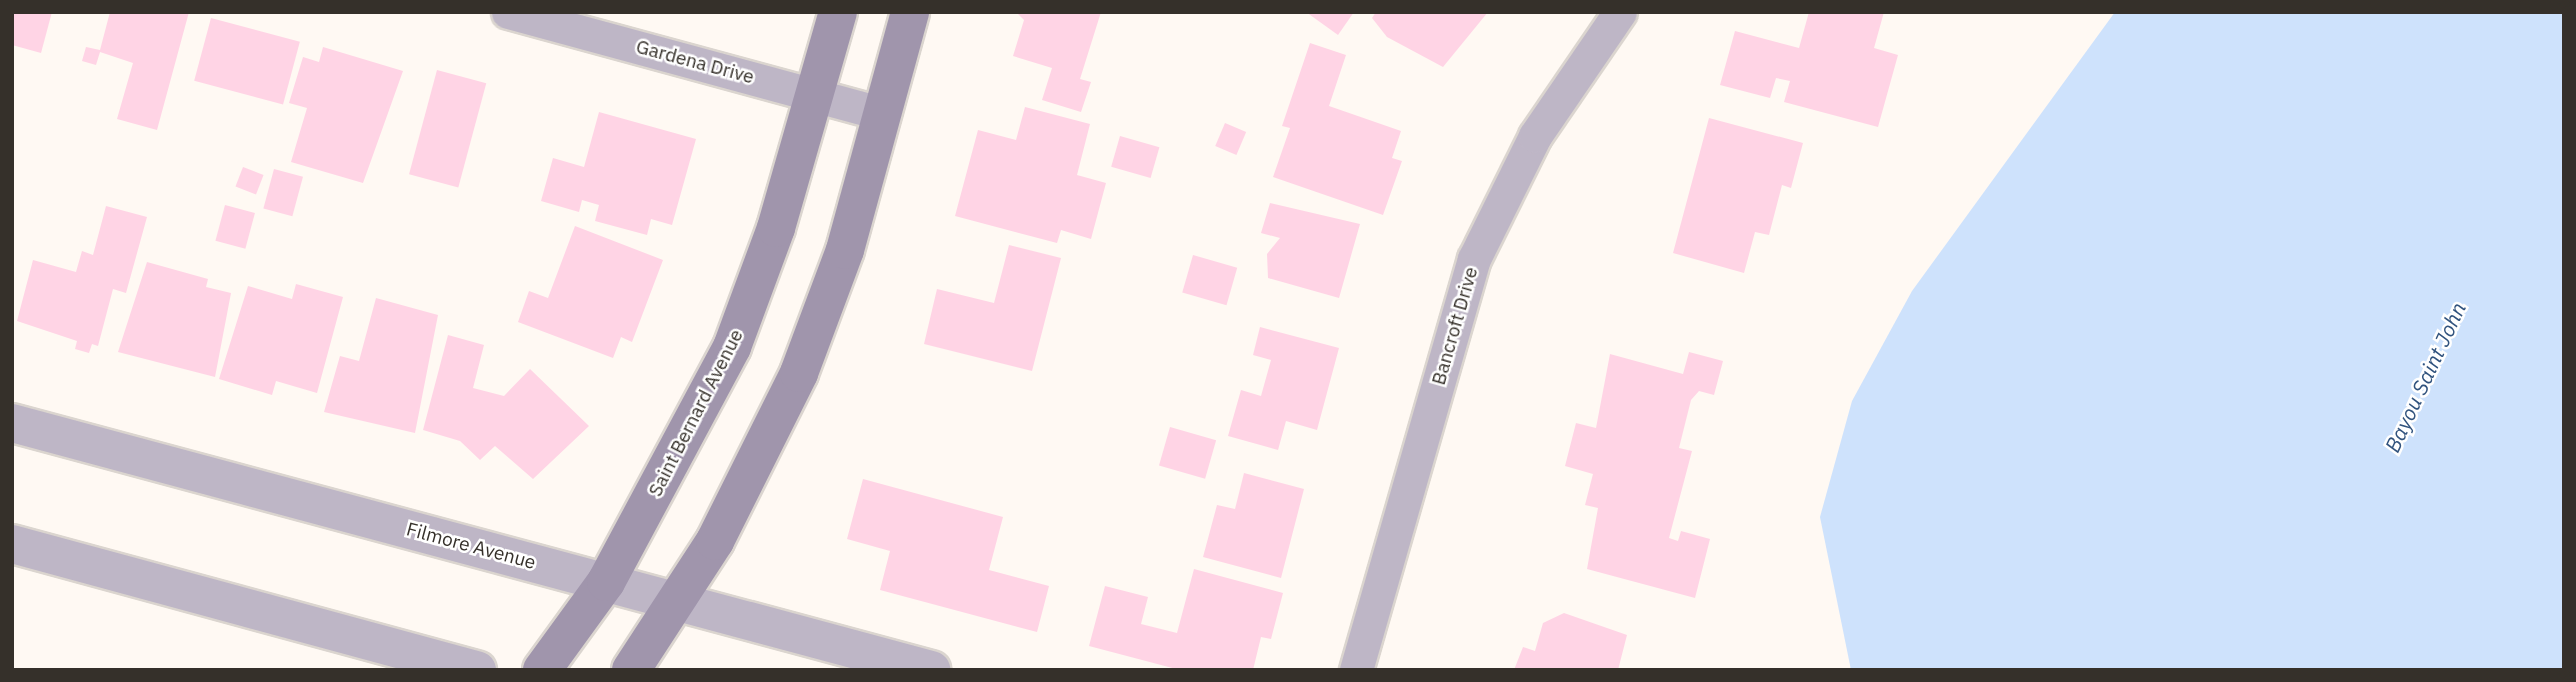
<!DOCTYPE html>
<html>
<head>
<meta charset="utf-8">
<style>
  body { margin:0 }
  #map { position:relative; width:2576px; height:682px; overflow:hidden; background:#fff9f3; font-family:"IBM Plex Sans",sans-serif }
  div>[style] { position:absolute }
  .water>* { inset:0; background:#cee2fc }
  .building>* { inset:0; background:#ffd4e5; transform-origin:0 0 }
  .roads { filter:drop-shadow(2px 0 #dbd5cf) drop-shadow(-2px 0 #dbd5cf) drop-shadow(0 2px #dbd5cf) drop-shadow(0 -2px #dbd5cf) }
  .minor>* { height:33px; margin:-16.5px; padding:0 16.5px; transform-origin:16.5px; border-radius:16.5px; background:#beb6c6 }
  .tertiary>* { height:38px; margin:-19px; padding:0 19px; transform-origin:19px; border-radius:19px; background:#beb6c6 }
  .secondary>* { height:38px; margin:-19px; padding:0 19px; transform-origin:19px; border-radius:19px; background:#a095ac }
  span { translate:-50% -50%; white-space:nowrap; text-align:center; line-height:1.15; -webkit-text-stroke:5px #fff; paint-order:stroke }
  .street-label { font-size:19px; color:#35302a }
  .water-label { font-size:21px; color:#31537e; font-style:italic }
  .frame { position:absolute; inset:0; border:14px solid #35302a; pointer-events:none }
</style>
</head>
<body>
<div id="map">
  <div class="water">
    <i style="clip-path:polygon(2115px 12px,2564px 12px,2564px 670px,1851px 670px,1820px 517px,1852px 401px,1912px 291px)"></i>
  </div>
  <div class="building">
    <i style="clip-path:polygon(12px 12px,52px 12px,41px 53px,12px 45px)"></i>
    <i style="clip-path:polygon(110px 12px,189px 12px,157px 130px,117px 119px,133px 63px,100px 52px,96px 65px,82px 61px,86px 47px,100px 50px)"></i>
    <i style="clip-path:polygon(1016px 12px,1101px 12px,1080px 79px,1091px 82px,1081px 112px,1042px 100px,1052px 68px,1013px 56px,1024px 20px)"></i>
    <i style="clip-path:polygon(1306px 12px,1354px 12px,1338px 35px)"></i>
    <i style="clip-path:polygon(1376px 12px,1488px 12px,1443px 67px,1387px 37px,1372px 18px)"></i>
    <i style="clip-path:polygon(1809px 12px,1884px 12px,1874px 48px,1898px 55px,1878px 127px,1784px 102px,1790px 81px,1776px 78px,1770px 98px,1720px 85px,1735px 31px,1799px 48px)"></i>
    <i style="left:211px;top:18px;width:92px;height:65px;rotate:15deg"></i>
    <i style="clip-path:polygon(1310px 43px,1346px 55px,1329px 106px,1401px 131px,1392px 158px,1402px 161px,1383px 215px,1273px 177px,1290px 128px,1282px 126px)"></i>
    <i style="clip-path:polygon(323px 47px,403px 71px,363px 183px,291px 162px,307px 108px,289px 103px,303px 57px,319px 62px)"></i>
    <i style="left:437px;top:70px;width:51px;height:108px;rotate:15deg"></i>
    <i style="clip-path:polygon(1025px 107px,1090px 124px,1077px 175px,1106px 183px,1091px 239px,1061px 230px,1057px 243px,955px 216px,978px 130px,1016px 140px)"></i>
    <i style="clip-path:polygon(599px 112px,696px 139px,672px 225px,651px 219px,647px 235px,595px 221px,599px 205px,582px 200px,579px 212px,541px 201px,553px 158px,584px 167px)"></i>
    <i style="clip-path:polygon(1709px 118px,1803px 143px,1791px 188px,1782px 185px,1769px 235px,1755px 232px,1744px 273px,1673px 253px)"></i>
    <i style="left:1225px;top:123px;width:23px;height:25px;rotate:23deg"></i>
    <i style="left:1120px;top:136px;width:41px;height:32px;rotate:16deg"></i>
    <i style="left:243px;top:167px;width:22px;height:21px;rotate:21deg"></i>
    <i style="left:274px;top:169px;width:30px;height:41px;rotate:15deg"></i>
    <i style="clip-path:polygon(1270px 203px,1360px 224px,1339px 298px,1268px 278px,1267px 254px,1280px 238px,1261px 233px)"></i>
    <i style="left:225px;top:205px;width:31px;height:37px;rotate:15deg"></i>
    <i style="clip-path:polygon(106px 206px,147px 217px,126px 293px,113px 289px,98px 346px,92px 344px,89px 353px,75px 349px,77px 341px,17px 321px,33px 260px,76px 272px,82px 251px,93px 255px)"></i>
    <i style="clip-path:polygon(575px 226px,663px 260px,632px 342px,621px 337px,613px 358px,518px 322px,529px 291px,548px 298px)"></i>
    <i style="clip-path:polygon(1009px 245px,1061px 258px,1032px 371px,924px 344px,937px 289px,994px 303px)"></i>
    <i style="left:1193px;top:255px;width:46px;height:39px;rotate:16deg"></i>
    <i style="clip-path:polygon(147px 262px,208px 279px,206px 287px,231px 293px,215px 377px,118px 352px)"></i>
    <i style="clip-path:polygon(296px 284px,343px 297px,317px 393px,276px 381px,272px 395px,219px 379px,248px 286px,292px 299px)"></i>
    <i style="clip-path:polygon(376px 298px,438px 315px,415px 433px,324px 412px,340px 356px,359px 361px)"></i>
    <i style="clip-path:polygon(1260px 327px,1339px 348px,1317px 430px,1286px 421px,1278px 450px,1228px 436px,1241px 390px,1261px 396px,1271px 360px,1253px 355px)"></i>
    <i style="clip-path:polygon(448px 335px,484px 345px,473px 388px,504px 396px,530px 369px,589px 426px,533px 479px,495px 446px,480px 460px,460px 441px,423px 430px)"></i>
    <i style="clip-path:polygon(1689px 352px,1723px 361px,1714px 395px,1699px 391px,1691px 400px,1679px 448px,1692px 451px,1669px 538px,1678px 541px,1681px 531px,1710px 539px,1695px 598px,1587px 569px,1598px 508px,1585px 505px,1593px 474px,1565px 466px,1576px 423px,1596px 428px,1610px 354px,1683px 374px)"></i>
    <i style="left:1170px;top:427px;width:48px;height:40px;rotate:16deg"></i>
    <i style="clip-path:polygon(1244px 473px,1304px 489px,1281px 578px,1203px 557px,1217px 505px,1235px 509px)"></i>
    <i style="clip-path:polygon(863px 479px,1003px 517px,989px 570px,1049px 586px,1037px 632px,880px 590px,890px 551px,847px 539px)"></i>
    <i style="clip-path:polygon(1194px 569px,1283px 593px,1271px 639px,1261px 637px,1253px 670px,1180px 670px,1089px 646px,1105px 586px,1148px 597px,1141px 624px,1177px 633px)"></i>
    <i style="clip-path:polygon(1564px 613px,1627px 635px,1618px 670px,1514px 670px,1523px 647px,1535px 651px,1543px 623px)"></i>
  </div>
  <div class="roads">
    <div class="minor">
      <i style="left:508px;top:12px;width:386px;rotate:15.2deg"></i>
      <i style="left:1356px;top:670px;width:428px;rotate:-74deg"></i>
      <i style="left:1474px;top:259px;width:137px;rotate:-63.6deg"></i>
      <i style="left:1535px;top:136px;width:150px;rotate:-55.6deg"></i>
    </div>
    <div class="tertiary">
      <i style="left:12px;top:423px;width:952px;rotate:15.04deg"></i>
      <i style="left:12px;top:544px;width:482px;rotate:15.2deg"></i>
    </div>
    <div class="secondary">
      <i style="left:542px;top:670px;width:109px;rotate:-54deg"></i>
      <i style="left:606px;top:582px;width:267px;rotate:-61.8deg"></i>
      <i style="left:732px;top:347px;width:127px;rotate:-69.7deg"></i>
      <i style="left:776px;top:228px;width:225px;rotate:-74deg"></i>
      <i style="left:631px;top:670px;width:154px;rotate:-56.9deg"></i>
      <i style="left:715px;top:541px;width:188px;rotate:-63.4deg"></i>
      <i style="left:799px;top:373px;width:131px;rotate:-69.5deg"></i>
      <i style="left:845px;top:250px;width:247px;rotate:-74.7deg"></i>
    </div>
  </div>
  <div class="street-label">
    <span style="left:695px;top:62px;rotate:15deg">Gardena Drive</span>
    <span style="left:1455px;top:326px;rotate:-74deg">Bancroft Drive</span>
    <span style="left:696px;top:413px;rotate:-63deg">Saint Bernard Avenue</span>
    <span style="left:471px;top:546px;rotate:15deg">Filmore Avenue</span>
  </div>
  <div class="water-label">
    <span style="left:2425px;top:377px;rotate:-65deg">Bayou Saint John</span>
  </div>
  <div class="frame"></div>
</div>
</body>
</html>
